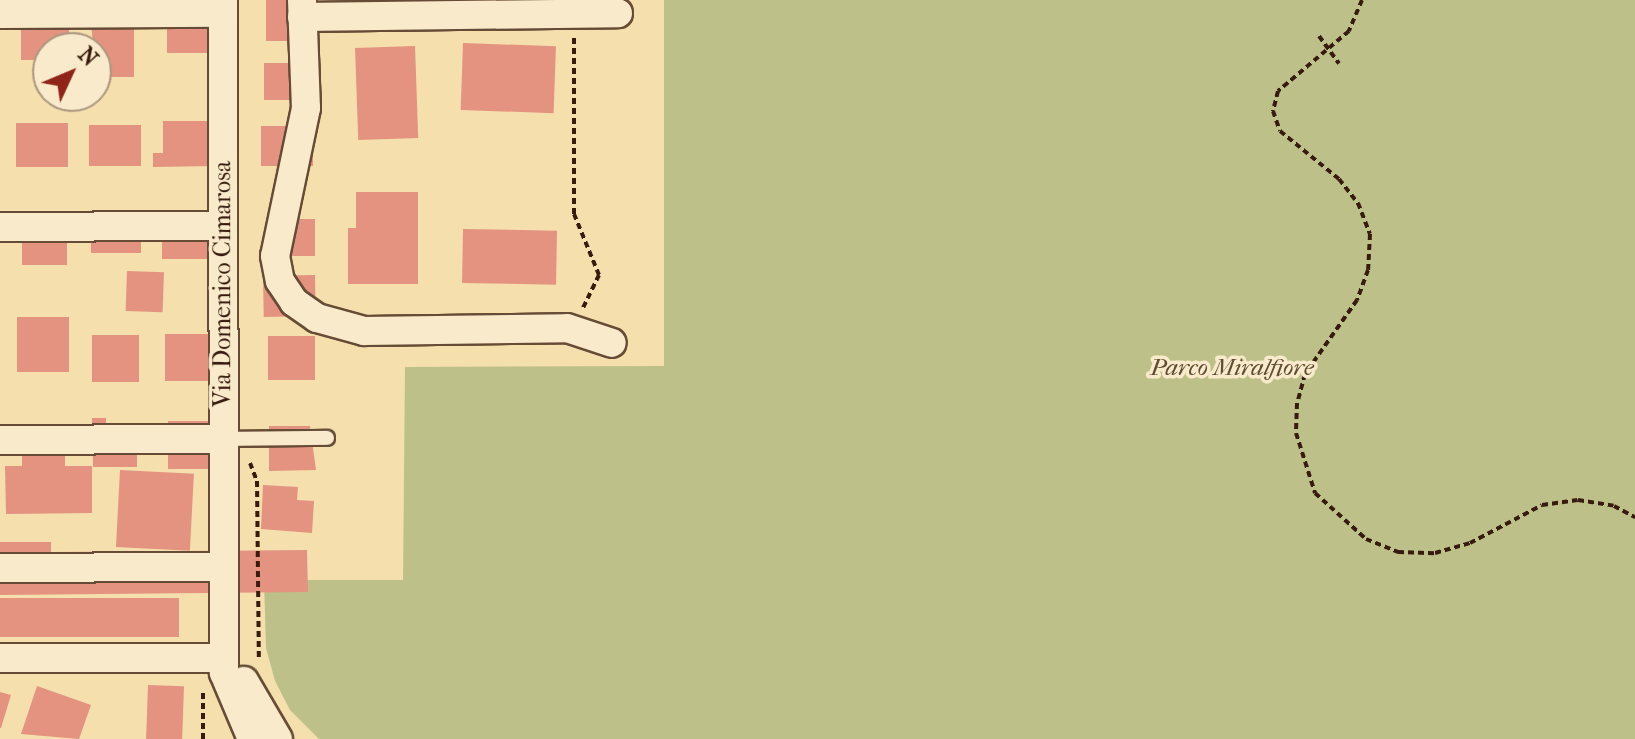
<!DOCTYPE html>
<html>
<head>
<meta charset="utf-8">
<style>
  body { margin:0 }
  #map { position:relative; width:1635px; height:739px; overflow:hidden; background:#f5dfad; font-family:"IM FELL French Canon",serif }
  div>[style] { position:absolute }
  .green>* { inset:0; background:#bdc189 }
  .building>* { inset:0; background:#e3937f; transform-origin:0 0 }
  .path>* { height:4px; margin-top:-2px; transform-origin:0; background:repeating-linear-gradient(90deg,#371b0e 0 6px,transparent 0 10px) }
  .roads { filter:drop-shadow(2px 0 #664c36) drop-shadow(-2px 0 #664c36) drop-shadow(0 2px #664c36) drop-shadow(0 -2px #664c36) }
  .lane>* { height:14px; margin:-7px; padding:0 7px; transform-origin:7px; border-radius:7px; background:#f8eaca }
  .street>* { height:28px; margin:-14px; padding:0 14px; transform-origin:14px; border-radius:14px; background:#f8eaca }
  span { translate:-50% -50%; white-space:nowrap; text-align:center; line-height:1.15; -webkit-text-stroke:7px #f8eaca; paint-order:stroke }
  .street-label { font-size:24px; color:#371b0e }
  .park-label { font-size:24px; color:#5f4d33; font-style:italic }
  .north { position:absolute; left:32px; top:32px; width:80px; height:80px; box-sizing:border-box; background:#f8eaca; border:2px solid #ab977f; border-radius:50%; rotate:46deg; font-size:22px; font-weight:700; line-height:32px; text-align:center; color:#371b0e }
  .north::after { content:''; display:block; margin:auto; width:28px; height:36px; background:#8f2418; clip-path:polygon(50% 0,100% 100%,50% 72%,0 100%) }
</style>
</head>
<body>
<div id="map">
  <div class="green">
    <i style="clip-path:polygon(664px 0,1635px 0,1635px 739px,319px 739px,290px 710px,275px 681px,266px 648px,264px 580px,403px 580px,405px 367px,664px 366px)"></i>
  </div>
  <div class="building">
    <i style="left:167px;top:0;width:49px;height:53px"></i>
    <i style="left:266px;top:0;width:50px;height:41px"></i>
    <i style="clip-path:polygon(69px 9px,69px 48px,48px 48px,48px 60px,21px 60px,21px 10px)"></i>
    <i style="clip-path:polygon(134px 11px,134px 77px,96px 77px,90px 12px)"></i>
    <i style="left:463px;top:43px;width:93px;height:67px;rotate:2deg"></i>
    <i style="left:415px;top:46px;width:92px;height:60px;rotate:88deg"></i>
    <i style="left:264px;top:63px;width:49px;height:37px"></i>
    <i style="clip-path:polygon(163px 121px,215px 121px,215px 166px,153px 167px,153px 153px,163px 153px)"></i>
    <i style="left:16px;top:123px;width:52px;height:44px"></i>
    <i style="left:141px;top:125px;width:41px;height:52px;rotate:90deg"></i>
    <i style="left:261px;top:126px;width:52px;height:40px"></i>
    <i style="clip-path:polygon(356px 192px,418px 192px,418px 284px,348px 284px,348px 228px,356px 228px)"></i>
    <i style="left:216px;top:211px;width:48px;height:54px;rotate:90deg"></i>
    <i style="left:22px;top:213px;width:45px;height:52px"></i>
    <i style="left:91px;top:214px;width:50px;height:39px"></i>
    <i style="left:272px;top:219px;width:43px;height:37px"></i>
    <i style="left:463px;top:229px;width:94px;height:54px;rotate:1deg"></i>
    <i style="left:127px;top:271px;width:37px;height:40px;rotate:2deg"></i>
    <i style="left:315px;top:275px;width:41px;height:52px;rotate:89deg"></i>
    <i style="left:17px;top:317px;width:52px;height:55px"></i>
    <i style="left:215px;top:334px;width:47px;height:50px;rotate:90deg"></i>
    <i style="left:92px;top:335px;width:47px;height:47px"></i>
    <i style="left:268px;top:336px;width:47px;height:44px"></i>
    <i style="clip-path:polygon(92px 418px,106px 418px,106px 430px,137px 430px,137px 467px,93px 467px)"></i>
    <i style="left:168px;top:421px;width:43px;height:48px"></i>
    <i style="clip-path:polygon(269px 426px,310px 426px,316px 470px,269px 471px)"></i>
    <i style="clip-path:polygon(65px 430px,65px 466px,92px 466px,92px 513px,6px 514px,5px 466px,22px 466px,22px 431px)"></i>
    <i style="left:120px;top:470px;width:74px;height:77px;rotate:3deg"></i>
    <i style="clip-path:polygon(263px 485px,298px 487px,297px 500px,314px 501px,312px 533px,261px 529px)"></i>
    <i style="clip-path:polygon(0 542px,51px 542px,51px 552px,307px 550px,308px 592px,0 595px)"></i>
    <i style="left:0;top:598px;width:179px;height:39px"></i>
    <i style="left:148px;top:685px;width:36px;height:54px;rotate:2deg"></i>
    <i style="clip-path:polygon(37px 686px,91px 705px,79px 739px,21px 734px)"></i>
    <i style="clip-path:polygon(0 692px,11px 695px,1px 728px,0 728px)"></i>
  </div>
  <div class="path">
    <i style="left:1362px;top:0;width:34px;rotate:113deg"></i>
    <i style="left:1349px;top:31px;width:93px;rotate:139.8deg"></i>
    <i style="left:1278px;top:91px;width:21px;rotate:104deg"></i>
    <i style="left:1273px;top:111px;width:21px;rotate:71deg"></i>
    <i style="left:1280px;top:131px;width:76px;rotate:39.1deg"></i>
    <i style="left:1339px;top:179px;width:31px;rotate:52deg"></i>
    <i style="left:1358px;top:203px;width:33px;rotate:69deg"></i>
    <i style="left:1370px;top:234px;width:36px;rotate:93deg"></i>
    <i style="left:1368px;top:270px;width:32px;rotate:110deg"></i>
    <i style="left:1357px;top:300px;width:90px;rotate:125.1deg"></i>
    <i style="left:1305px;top:374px;width:30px;rotate:105deg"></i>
    <i style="left:1297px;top:403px;width:30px;rotate:92deg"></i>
    <i style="left:1296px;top:433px;width:63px;rotate:72.4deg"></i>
    <i style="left:1315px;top:493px;width:69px;rotate:42deg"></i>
    <i style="left:1366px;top:539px;width:35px;rotate:22deg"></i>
    <i style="left:1398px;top:552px;width:37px;rotate:2deg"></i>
    <i style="left:1435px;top:553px;width:36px;rotate:-16deg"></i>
    <i style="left:1470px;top:543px;width:81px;rotate:-27.8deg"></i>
    <i style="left:1542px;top:505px;width:36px;rotate:-8deg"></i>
    <i style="left:1578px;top:500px;width:36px;rotate:9deg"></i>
    <i style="left:1614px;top:506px;width:24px;rotate:28deg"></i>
    <i style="left:1319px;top:36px;width:34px;rotate:54deg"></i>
    <i style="left:574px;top:38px;width:176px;rotate:90deg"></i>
    <i style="left:574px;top:214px;width:66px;rotate:67.7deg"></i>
    <i style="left:599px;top:275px;width:37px;rotate:116deg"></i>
    <i style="left:250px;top:463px;width:19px;rotate:69deg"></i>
    <i style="left:257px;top:481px;width:180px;rotate:89.4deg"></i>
    <i style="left:203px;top:693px;width:46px;rotate:90deg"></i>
  </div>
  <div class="roads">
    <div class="lane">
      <i style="left:224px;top:439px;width:103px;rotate:-0.6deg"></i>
    </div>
    <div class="street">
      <i style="left:223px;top:0;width:673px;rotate:89.91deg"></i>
      <i style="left:224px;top:673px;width:72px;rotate:67deg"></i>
      <i style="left:302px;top:0;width:108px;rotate:87.9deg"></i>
      <i style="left:306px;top:108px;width:151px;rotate:101.8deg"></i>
      <i style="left:275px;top:256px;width:25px;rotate:79deg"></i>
      <i style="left:280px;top:281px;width:25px;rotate:56deg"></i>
      <i style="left:294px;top:302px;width:28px;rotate:35deg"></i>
      <i style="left:317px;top:318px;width:49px;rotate:15.5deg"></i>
      <i style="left:364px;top:331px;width:203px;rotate:-0.8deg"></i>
      <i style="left:567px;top:328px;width:47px;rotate:18.4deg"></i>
      <i style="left:0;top:14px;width:223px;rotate:-0.3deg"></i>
      <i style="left:302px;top:17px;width:316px;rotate:-0.7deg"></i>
      <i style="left:0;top:227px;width:223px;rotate:-0.3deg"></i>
      <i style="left:0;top:440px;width:224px;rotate:-0.3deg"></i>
      <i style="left:0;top:568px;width:224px;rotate:-0.3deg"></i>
      <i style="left:0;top:658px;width:224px"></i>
      <i style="left:244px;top:681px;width:67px;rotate:59.6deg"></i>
    </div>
  </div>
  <div class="street-label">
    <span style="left:223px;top:284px;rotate:-90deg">Via Domenico Cimarosa</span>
  </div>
  <div class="park-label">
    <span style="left:1232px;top:368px">Parco Miralfiore</span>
  </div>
  <div class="north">N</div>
</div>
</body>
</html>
